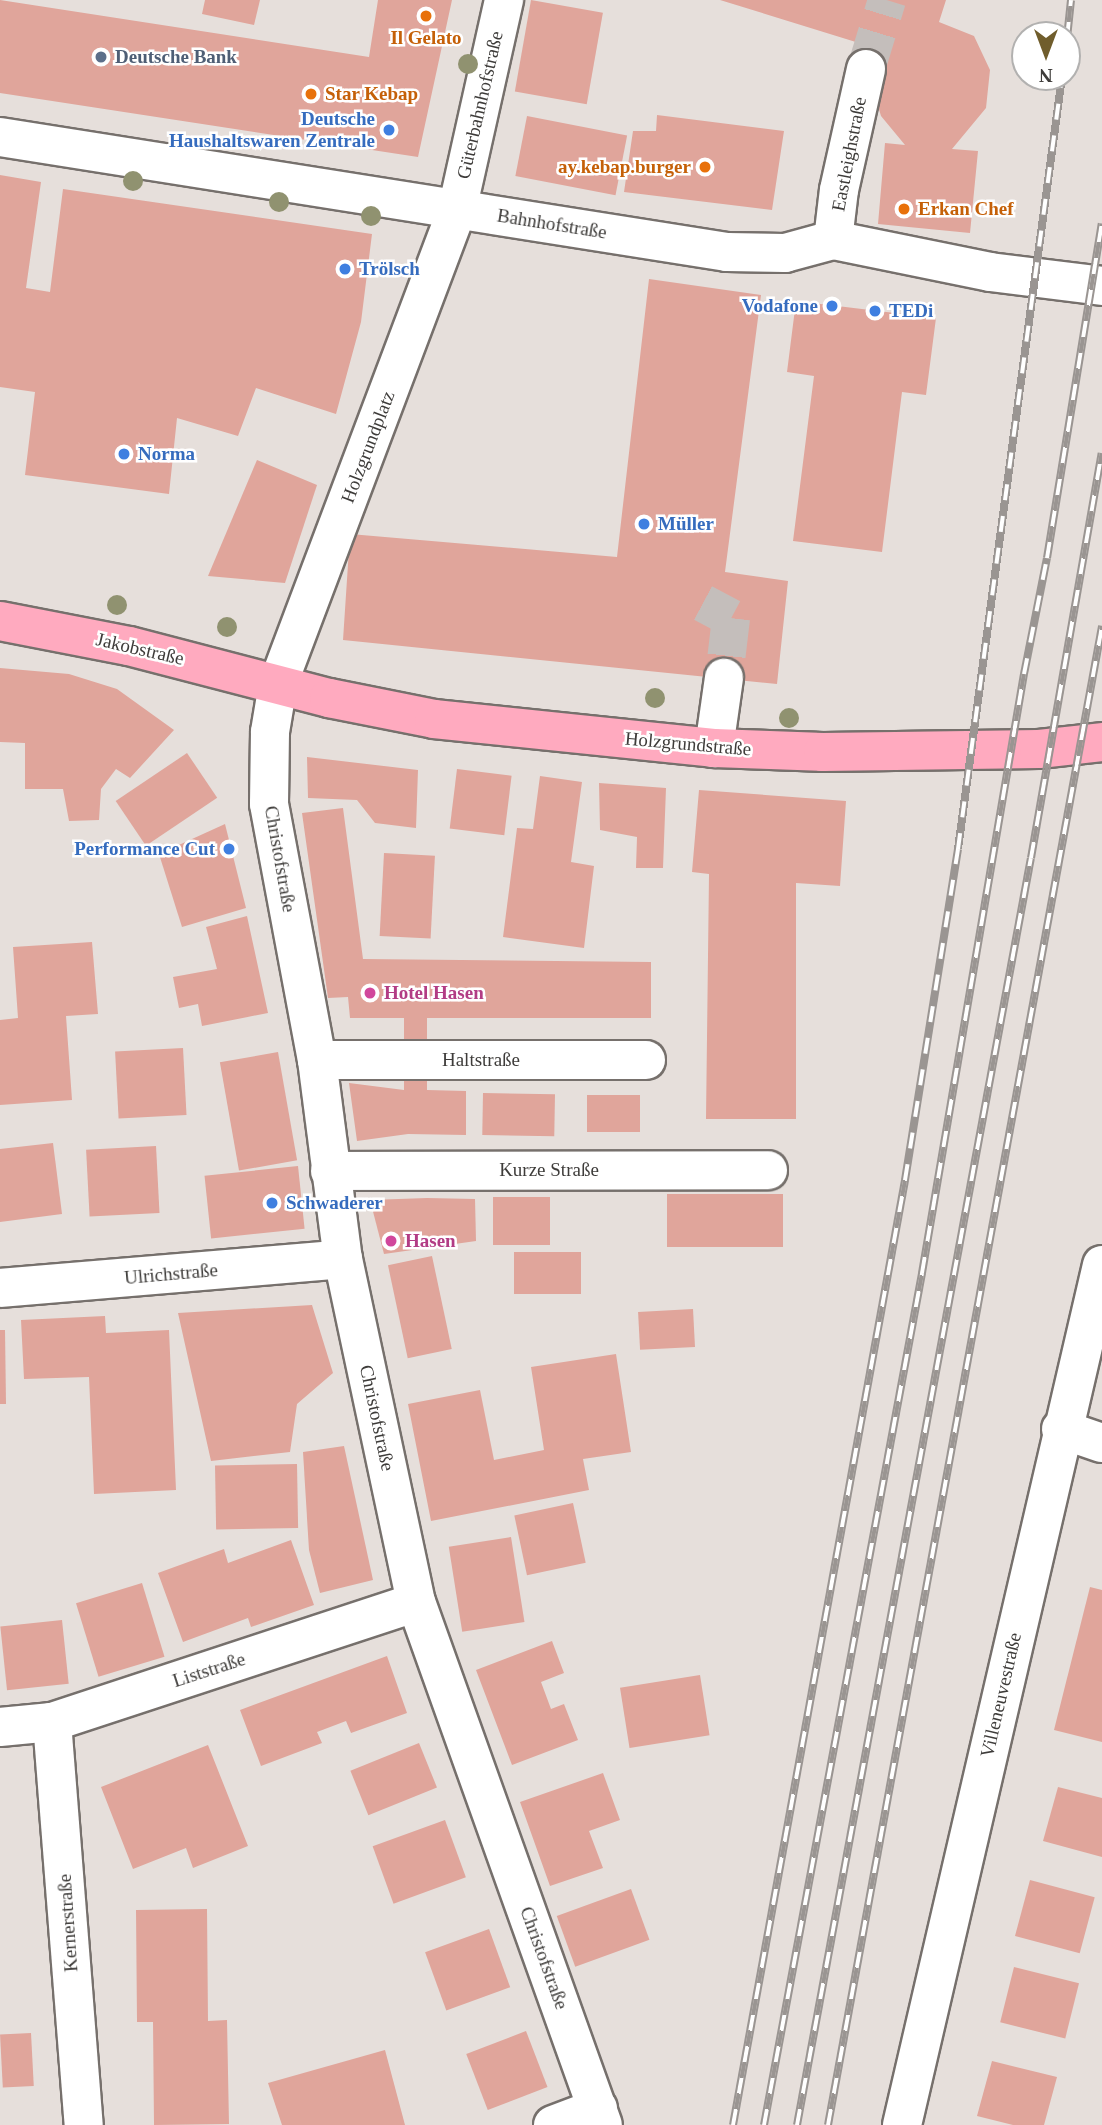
<!DOCTYPE html>
<html>
<head>
<meta charset="utf-8">
<style>
  body { margin:0 }
  #map { position:relative; width:1102px; height:2125px; overflow:hidden; background:#e6dfdb; font-family:Georgia,serif }
  div>[style] { position:absolute }
  .building>* { inset:0; background:#e0a59b; transform-origin:0 0 }
  .minor-tunnel>* { height:38px; margin-top:-19px; transform-origin:0; background:repeating-linear-gradient(90deg,#c4bebb 0 38px,transparent 0 57px) }
  .roads { filter:drop-shadow(2px 0 #76706c) drop-shadow(-2px 0 #76706c) drop-shadow(0 2px #76706c) drop-shadow(0 -2px #76706c) }
  .minor>* { height:38px; margin:-19px; padding:0 19px; transform-origin:19px; border-radius:19px; background:#fff }
  .major>* { height:38px; margin:-19px; padding:0 19px; transform-origin:19px; border-radius:19px; background:#ffaabf }
  .rail>* { height:8px; margin-top:-4px; transform-origin:0; background:repeating-linear-gradient(90deg,#fff 0 16px,#9a9592 0 32px); box-sizing:border-box; border-block:2px solid #9a9592 }
  .trees>* { width:20px; height:20px; margin:-10px; border-radius:50%; background:#909270 }
  .dots>* { width:19px; height:19px; translate:-50% -50%; box-sizing:border-box; border:4px solid #fff; border-radius:50% }
  span { translate:-50% -50%; white-space:nowrap; text-align:center; line-height:1.15; -webkit-text-stroke:5px #fff; paint-order:stroke }
  .food-label { font-size:19px; color:#c56008; font-weight:700 }
  .left { translate:0 -50%; text-align:left }
  .right { translate:-100% -50%; text-align:right }
  .service-label { font-size:19px; color:#4e5e75; font-weight:700 }
  .street-label { font-size:19px; color:#3e3c3a }
  .shop-label { font-size:19px; color:#366cbe; font-weight:700 }
  .hotel-label { font-size:19px; color:#b23c85; font-weight:700 }
  .north { position:absolute; left:1011px; top:21px; width:70px; height:70px; box-sizing:border-box; background:#fff; border:2px solid #b2b1b0; border-radius:50%; rotate:180deg; font-size:19px; font-weight:700; line-height:28px; text-align:center; color:#3e3c3a }
  .north::after { content:''; display:block; margin:auto; width:24px; height:32px; background:#705d2c; clip-path:polygon(50% 0,100% 100%,50% 72%,0 100%) }
</style>
</head>
<body>
<div id="map">
  <div class="building">
    <i style="clip-path:polygon(0 0,369px 57px,378px 0,452px 0,418px 157px,0 93px)"></i>
    <i style="clip-path:polygon(205px 0,260px 0,254px 25px,202px 14px)"></i>
    <i style="left:531px;top:0;width:73px;height:93px;rotate:10deg"></i>
    <i style="clip-path:polygon(720px 0,946px 0,939px 22px,974px 36px,990px 70px,986px 108px,952px 149px,978px 151px,970px 233px,878px 224px,885px 143px,905px 145px,881px 116px,859px 43px)"></i>
    <i style="clip-path:polygon(657px 115px,784px 131px,772px 210px,624px 192px,633px 131px,656px 131px)"></i>
    <i style="left:527px;top:116px;width:102px;height:61px;rotate:11deg"></i>
    <i style="clip-path:polygon(0 175px,41px 182px,26px 288px,50px 292px,63px 189px,372px 234px,361px 322px,336px 414px,256px 388px,238px 436px,177px 418px,169px 494px,25px 475px,35px 392px,0 387px)"></i>
    <i style="clip-path:polygon(649px 279px,761px 295px,725px 572px,788px 581px,777px 684px,343px 640px,350px 534px,617px 557px)"></i>
    <i style="clip-path:polygon(796px 301px,936px 318px,926px 395px,902px 392px,882px 552px,793px 541px,814px 376px,787px 372px)"></i>
    <i style="clip-path:polygon(257px 460px,317px 485px,285px 583px,208px 576px)"></i>
    <i style="clip-path:polygon(0 668px,69px 674px,117px 689px,174px 730px,130px 778px,116px 769px,101px 789px,99px 820px,69px 821px,63px 789px,25px 789px,25px 743px,0 742px)"></i>
    <i style="left:187px;top:753px;width:54px;height:86px;rotate:56deg"></i>
    <i style="clip-path:polygon(307px 757px,418px 770px,416px 828px,375px 823px,357px 800px,308px 798px)"></i>
    <i style="left:457px;top:769px;width:55px;height:60px;rotate:7deg"></i>
    <i style="clip-path:polygon(540px 776px,582px 782px,571px 862px,594px 866px,584px 948px,503px 937px,517px 828px,533px 829px)"></i>
    <i style="clip-path:polygon(599px 783px,666px 788px,663px 868px,636px 868px,637px 837px,600px 830px)"></i>
    <i style="clip-path:polygon(699px 790px,846px 801px,840px 886px,796px 883px,796px 1119px,706px 1119px,709px 874px,692px 872px)"></i>
    <i style="clip-path:polygon(343px 808px,363px 959px,651px 962px,651px 1018px,427px 1018px,427px 1090px,466px 1091px,466px 1135px,408px 1134px,357px 1141px,349px 1083px,404px 1090px,404px 1018px,350px 1018px,348px 997px,328px 998px,302px 813px)"></i>
    <i style="clip-path:polygon(225px 824px,246px 908px,182px 927px,159px 854px)"></i>
    <i style="left:384px;top:853px;width:51px;height:83px;rotate:3deg"></i>
    <i style="clip-path:polygon(247px 916px,268px 1013px,202px 1026px,198px 1004px,179px 1008px,173px 977px,217px 969px,206px 927px)"></i>
    <i style="clip-path:polygon(92px 942px,98px 1014px,66px 1016px,72px 1100px,0 1105px,0 1020px,18px 1018px,13px 947px)"></i>
    <i style="left:183px;top:1048px;width:67px;height:68px;rotate:87deg"></i>
    <i style="left:278px;top:1052px;width:110px;height:59px;rotate:80deg"></i>
    <i style="left:483px;top:1093px;width:72px;height:42px;rotate:1deg"></i>
    <i style="left:640px;top:1095px;width:37px;height:53px;rotate:90deg"></i>
    <i style="clip-path:polygon(53px 1143px,62px 1214px,0 1222px,0 1149px)"></i>
    <i style="left:156px;top:1146px;width:67px;height:70px;rotate:87deg"></i>
    <i style="left:298px;top:1166px;width:63px;height:94px;rotate:84deg"></i>
    <i style="left:783px;top:1194px;width:53px;height:116px;rotate:90deg"></i>
    <i style="left:493px;top:1197px;width:57px;height:48px"></i>
    <i style="clip-path:polygon(427px 1198px,475px 1199px,476px 1241px,384px 1254px,370px 1200px)"></i>
    <i style="left:581px;top:1252px;width:42px;height:67px;rotate:90deg"></i>
    <i style="left:432px;top:1256px;width:95px;height:45px;rotate:78deg"></i>
    <i style="clip-path:polygon(312px 1305px,333px 1373px,297px 1404px,290px 1452px,211px 1461px,178px 1313px)"></i>
    <i style="left:693px;top:1309px;width:38px;height:55px;rotate:87deg"></i>
    <i style="clip-path:polygon(105px 1316px,106px 1333px,169px 1330px,176px 1490px,94px 1494px,89px 1377px,24px 1379px,21px 1320px)"></i>
    <i style="clip-path:polygon(0 1330px,5px 1330px,6px 1404px,0 1404px)"></i>
    <i style="clip-path:polygon(616px 1354px,631px 1452px,583px 1459px,589px 1490px,431px 1521px,408px 1404px,480px 1390px,494px 1460px,544px 1450px,531px 1367px)"></i>
    <i style="clip-path:polygon(344px 1446px,373px 1580px,320px 1593px,309px 1550px,303px 1452px)"></i>
    <i style="left:297px;top:1464px;width:64px;height:82px;rotate:89deg"></i>
    <i style="left:573px;top:1503px;width:61px;height:60px;rotate:78deg"></i>
    <i style="left:511px;top:1537px;width:86px;height:63px;rotate:81deg"></i>
    <i style="clip-path:polygon(291px 1540px,314px 1605px,251px 1627px,248px 1618px,183px 1642px,158px 1573px,224px 1549px,228px 1563px)"></i>
    <i style="left:142px;top:1583px;width:77px;height:69px;rotate:73deg"></i>
    <i style="clip-path:polygon(1090px 1587px,1102px 1590px,1102px 1742px,1054px 1730px)"></i>
    <i style="left:62px;top:1620px;width:64px;height:62px;rotate:84deg"></i>
    <i style="clip-path:polygon(552px 1641px,564px 1673px,541px 1682px,551px 1709px,564px 1704px,578px 1740px,512px 1765px,476px 1670px)"></i>
    <i style="clip-path:polygon(387px 1656px,407px 1713px,351px 1733px,346px 1721px,317px 1732px,322px 1743px,261px 1766px,240px 1710px)"></i>
    <i style="left:700px;top:1675px;width:61px;height:81px;rotate:81deg"></i>
    <i style="left:419px;top:1743px;width:48px;height:74px;rotate:68deg"></i>
    <i style="clip-path:polygon(208px 1745px,248px 1846px,193px 1868px,186px 1848px,133px 1869px,101px 1787px)"></i>
    <i style="clip-path:polygon(603px 1773px,620px 1820px,589px 1831px,603px 1868px,550px 1886px,520px 1802px)"></i>
    <i style="clip-path:polygon(1058px 1787px,1102px 1798px,1102px 1857px,1043px 1841px)"></i>
    <i style="left:445px;top:1820px;width:61px;height:77px;rotate:70deg"></i>
    <i style="left:1030px;top:1880px;width:67px;height:58px;rotate:15deg"></i>
    <i style="left:631px;top:1889px;width:54px;height:79px;rotate:70deg"></i>
    <i style="clip-path:polygon(207px 1909px,208px 2021px,227px 2020px,229px 2124px,154px 2125px,153px 2022px,137px 2022px,136px 1910px)"></i>
    <i style="left:489px;top:1929px;width:62px;height:68px;rotate:70deg"></i>
    <i style="left:1014px;top:1967px;width:67px;height:57px;rotate:14deg"></i>
    <i style="left:526px;top:2031px;width:60px;height:64px;rotate:69deg"></i>
    <i style="left:31px;top:2033px;width:53px;height:31px;rotate:87deg"></i>
    <i style="clip-path:polygon(385px 2050px,405px 2125px,282px 2125px,268px 2083px)"></i>
    <i style="clip-path:polygon(992px 2061px,1057px 2077px,1044px 2125px,1013px 2125px,977px 2116px)"></i>
  </div>
  <div class="minor-tunnel">
    <i style="left:866px;top:69px;width:72px;rotate:-73.1deg"></i>
    <i style="left:703px;top:603px;width:32px;rotate:28deg"></i>
    <i style="left:731px;top:618px;width:60px;rotate:96.7deg"></i>
  </div>
  <div class="roads">
    <div class="minor">
      <i style="left:504px;top:0;width:215px;rotate:102.6deg"></i>
      <i style="left:457px;top:210px;width:507px;rotate:110.69deg"></i>
      <i style="left:278px;top:684px;width:49px;rotate:99.5deg"></i>
      <i style="left:270px;top:732px;width:72px;rotate:90.8deg"></i>
      <i style="left:269px;top:804px;width:260px;rotate:79.4deg"></i>
      <i style="left:317px;top:1060px;width:201px;rotate:82.6deg"></i>
      <i style="left:343px;top:1259px;width:351px;rotate:78deg"></i>
      <i style="left:416px;top:1602px;width:555px;rotate:70.33deg"></i>
      <i style="left:0;top:137px;width:736px;rotate:8.99deg"></i>
      <i style="left:727px;top:252px;width:58px;rotate:1deg"></i>
      <i style="left:785px;top:253px;width:50px;rotate:-15.2deg"></i>
      <i style="left:833px;top:240px;width:160px;rotate:11.5deg"></i>
      <i style="left:990px;top:272px;width:113px;rotate:7.1deg"></i>
      <i style="left:833px;top:240px;width:50px;rotate:-83.2deg"></i>
      <i style="left:839px;top:190px;width:124px;rotate:-77.4deg"></i>
      <i style="left:714px;top:748px;width:71px;rotate:-81.9deg"></i>
      <i style="left:317px;top:1060px;width:329px"></i>
      <i style="left:330px;top:1171px;width:438px;rotate:-0.1deg"></i>
      <i style="left:0;top:1288px;width:344px;rotate:-4.8deg"></i>
      <i style="left:1061px;top:1429px;width:43px;rotate:18.9deg"></i>
      <i style="left:52px;top:1722px;width:404px;rotate:85.5deg"></i>
      <i style="left:0;top:1727px;width:52px;rotate:-5.5deg"></i>
      <i style="left:52px;top:1722px;width:383px;rotate:-18.2deg"></i>
      <i style="left:553px;top:2125px;width:48px;rotate:-20.7deg"></i>
      <i style="left:902px;top:2125px;width:883px;rotate:-76.91deg"></i>
    </div>
    <div class="major">
      <i style="left:0;top:621px;width:131px;rotate:11deg"></i>
      <i style="left:129px;top:646px;width:207px;rotate:14.6deg"></i>
      <i style="left:329px;top:698px;width:107px;rotate:11.3deg"></i>
      <i style="left:434px;top:719px;width:281px;rotate:5.9deg"></i>
      <i style="left:714px;top:748px;width:109px;rotate:2.1deg"></i>
      <i style="left:823px;top:752px;width:216px;rotate:-0.8deg"></i>
      <i style="left:1039px;top:749px;width:63px;rotate:-6.3deg"></i>
    </div>
  </div>
  <div class="rail">
    <i style="left:1067px;top:38px;width:38px;rotate:-84deg"></i>
    <i style="left:733px;top:2125px;width:961px;rotate:-79.68deg"></i>
    <i style="left:905px;top:1180px;width:335px;rotate:-80.9deg"></i>
    <i style="left:958px;top:849px;width:779px;rotate:-82.33deg"></i>
    <i style="left:764px;top:2125px;width:867px;rotate:-79.49deg"></i>
    <i style="left:922px;top:1273px;width:608px;rotate:-80.34deg"></i>
    <i style="left:1024px;top:674px;width:118px;rotate:-78.8deg"></i>
    <i style="left:1047px;top:558px;width:339px;rotate:-80.7deg"></i>
    <i style="left:797px;top:2125px;width:1288px;rotate:-79.54deg"></i>
    <i style="left:1031px;top:858px;width:411px;rotate:-80.1deg"></i>
    <i style="left:828px;top:2125px;width:1524px;rotate:-79.64deg"></i>
  </div>
  <div class="trees">
    <i style="left:468px;top:64px"></i>
    <i style="left:133px;top:181px"></i>
    <i style="left:279px;top:202px"></i>
    <i style="left:371px;top:216px"></i>
    <i style="left:117px;top:605px"></i>
    <i style="left:227px;top:627px"></i>
    <i style="left:655px;top:698px"></i>
    <i style="left:789px;top:718px"></i>
  </div>
  <div class="dots">
    <i style="left:426px;top:16px;background:#e8710a"></i>
    <i style="left:101px;top:57px;background:#5c6f8a"></i>
    <i style="left:311px;top:94px;background:#e8710a"></i>
    <i style="left:389px;top:130px;background:#3f7fe0"></i>
    <i style="left:705px;top:167px;background:#e8710a"></i>
    <i style="left:904px;top:209px;background:#e8710a"></i>
    <i style="left:345px;top:269px;background:#3f7fe0"></i>
    <i style="left:832px;top:306px;background:#3f7fe0"></i>
    <i style="left:875px;top:311px;background:#3f7fe0"></i>
    <i style="left:124px;top:454px;background:#3f7fe0"></i>
    <i style="left:644px;top:524px;background:#3f7fe0"></i>
    <i style="left:229px;top:849px;background:#3f7fe0"></i>
    <i style="left:370px;top:993px;background:#d1479c"></i>
    <i style="left:272px;top:1203px;background:#3f7fe0"></i>
    <i style="left:391px;top:1241px;background:#d1479c"></i>
  </div>
  <div class="food-label">
    <span style="left:426px;top:38px">Il Gelato</span>
    <span class="left" style="left:325px;top:94px">Star Kebap</span>
    <span class="right" style="left:691px;top:167px">ay.kebap.burger</span>
    <span class="left" style="left:918px;top:209px">Erkan Chef</span>
  </div>
  <div class="service-label">
    <span class="left" style="left:115px;top:57px">Deutsche Bank</span>
  </div>
  <div class="street-label">
    <span style="left:480px;top:105px;rotate:-77deg">Güterbahnhofstraße</span>
    <span style="left:849px;top:154px;rotate:-79deg">Eastleighstraße</span>
    <span style="left:552px;top:224px;rotate:9deg">Bahnhofstraße</span>
    <span style="left:368px;top:447px;rotate:-69deg">Holzgrundplatz</span>
    <span style="left:140px;top:649px;rotate:13deg">Jakobstraße</span>
    <span style="left:688px;top:744px;rotate:5deg">Holzgrundstraße</span>
    <span style="left:280px;top:859px;rotate:80deg">Christofstraße</span>
    <span style="left:481px;top:1060px">Haltstraße</span>
    <span style="left:549px;top:1170px">Kurze Straße</span>
    <span style="left:171px;top:1274px;rotate:-5deg">Ulrichstraße</span>
    <span style="left:377px;top:1418px;rotate:78deg">Christofstraße</span>
    <span style="left:209px;top:1670px;rotate:-18deg">Liststraße</span>
    <span style="left:1001px;top:1695px;rotate:-77deg">Villeneuvestraße</span>
    <span style="left:68px;top:1923px;rotate:-94deg">Kernerstraße</span>
    <span style="left:544px;top:1958px;rotate:70deg">Christofstraße</span>
  </div>
  <div class="shop-label">
    <span class="right" style="left:375px;top:130px">Deutsche<br>Haushaltswaren Zentrale</span>
    <span class="left" style="left:359px;top:269px">Trölsch</span>
    <span class="right" style="left:818px;top:306px">Vodafone</span>
    <span class="left" style="left:889px;top:311px">TEDi</span>
    <span class="left" style="left:138px;top:454px">Norma</span>
    <span class="left" style="left:658px;top:524px">Müller</span>
    <span class="right" style="left:215px;top:849px">Performance Cut</span>
    <span class="left" style="left:286px;top:1203px">Schwaderer</span>
  </div>
  <div class="hotel-label">
    <span class="left" style="left:384px;top:993px">Hotel Hasen</span>
    <span class="left" style="left:405px;top:1241px">Hasen</span>
  </div>
  <div class="north">N</div>
</div>
</body>
</html>
